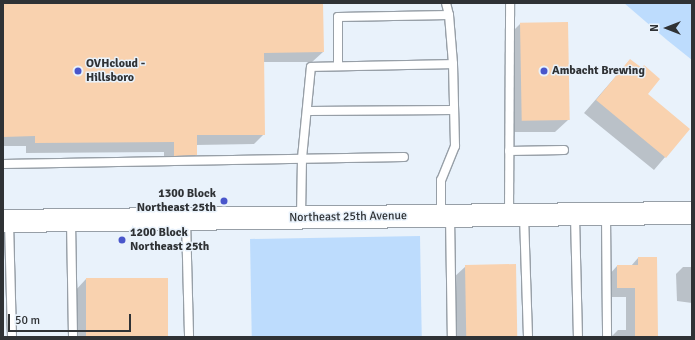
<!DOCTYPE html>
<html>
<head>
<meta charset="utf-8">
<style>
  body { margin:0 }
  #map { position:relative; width:695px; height:340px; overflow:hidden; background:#e9f2fb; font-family:Signika,sans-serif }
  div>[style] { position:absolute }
  .green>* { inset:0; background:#bddcfd; transform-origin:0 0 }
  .shadow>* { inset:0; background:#0003 }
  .building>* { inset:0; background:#f9d2af; transform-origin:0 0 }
  .roads { filter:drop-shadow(1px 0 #979fa7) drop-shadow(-1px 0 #979fa7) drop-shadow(0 1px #979fa7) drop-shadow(0 -1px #979fa7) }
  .service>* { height:8px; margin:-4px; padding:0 4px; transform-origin:4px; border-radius:4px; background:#fff }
  .secondary>* { height:22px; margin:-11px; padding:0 11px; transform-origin:11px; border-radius:11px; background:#fff }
  .dots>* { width:11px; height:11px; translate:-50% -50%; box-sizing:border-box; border:2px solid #e9f2fb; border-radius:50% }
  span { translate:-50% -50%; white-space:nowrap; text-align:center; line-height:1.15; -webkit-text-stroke:3px #e9f2fb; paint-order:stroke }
  .poi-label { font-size:12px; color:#2f3235; font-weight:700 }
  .left { translate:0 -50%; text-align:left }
  .right { translate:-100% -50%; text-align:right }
  .street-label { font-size:12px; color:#2f3235 }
  .frame { position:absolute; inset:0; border:4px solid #2f3235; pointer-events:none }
  .north { position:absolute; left:647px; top:8px; width:40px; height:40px; -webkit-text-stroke:3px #e9f2fb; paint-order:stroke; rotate:270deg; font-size:11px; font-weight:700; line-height:16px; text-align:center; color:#2f3235 }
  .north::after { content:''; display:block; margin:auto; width:14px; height:18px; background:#2f3235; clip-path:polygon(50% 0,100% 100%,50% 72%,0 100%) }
  .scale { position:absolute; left:8px; top:314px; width:123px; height:18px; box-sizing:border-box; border:2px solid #2f3235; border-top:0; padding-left:5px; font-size:12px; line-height:14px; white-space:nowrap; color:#2f3235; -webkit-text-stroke:3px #e9f2fb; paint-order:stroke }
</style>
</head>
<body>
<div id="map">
  <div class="green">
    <i style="clip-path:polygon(624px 3px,692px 3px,692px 60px,667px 40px)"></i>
    <i style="left:420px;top:236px;width:101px;height:170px;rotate:89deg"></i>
  </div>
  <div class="shadow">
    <i style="clip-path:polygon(3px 3px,322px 3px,323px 52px,312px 62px,263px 62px,264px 134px,254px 144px,196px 145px,196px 155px,186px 165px,164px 165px,164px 152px,26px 153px,26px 146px,3px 146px)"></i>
    <i style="clip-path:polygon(520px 24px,568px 120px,555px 132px,508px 132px,508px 36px)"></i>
    <i style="clip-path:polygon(630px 60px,641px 69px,646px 94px,689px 129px,654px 170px,584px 113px)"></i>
    <i style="clip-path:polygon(638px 258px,657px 337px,611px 337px,618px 330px,626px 330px,626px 297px,608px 297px,608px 276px,617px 266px,631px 266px)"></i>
    <i style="clip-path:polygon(466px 266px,516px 337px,454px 337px,453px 278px)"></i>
    <i style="clip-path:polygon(683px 267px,692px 267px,692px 303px,677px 301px,676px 274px)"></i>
    <i style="clip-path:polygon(86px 279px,167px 279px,168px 337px,74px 337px,74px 292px)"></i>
  </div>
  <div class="building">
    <i style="clip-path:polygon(3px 3px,323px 3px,324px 52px,264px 53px,265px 135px,197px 135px,197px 155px,174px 156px,174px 142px,35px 143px,35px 136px,3px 137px)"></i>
    <i style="left:568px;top:22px;width:98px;height:48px;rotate:89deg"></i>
    <i style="clip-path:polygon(630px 59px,642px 68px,644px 65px,660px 79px,648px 94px,690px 129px,666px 158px,596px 100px)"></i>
    <i style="clip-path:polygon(638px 257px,657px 257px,658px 337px,635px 337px,635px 288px,617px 288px,617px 265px,638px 265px)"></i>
    <i style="left:516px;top:264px;width:73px;height:51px;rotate:89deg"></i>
    <i style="left:86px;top:278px;width:82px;height:59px"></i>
  </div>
  <div class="roads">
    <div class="service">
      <i style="left:446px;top:3px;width:12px;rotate:76deg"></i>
      <i style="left:338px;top:65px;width:48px;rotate:-90deg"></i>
      <i style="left:338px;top:17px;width:111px;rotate:-1deg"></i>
      <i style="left:449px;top:15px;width:49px;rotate:85.3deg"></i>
      <i style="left:308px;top:111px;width:146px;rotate:-0.4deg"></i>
      <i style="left:509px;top:151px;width:55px;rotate:-1deg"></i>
      <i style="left:3px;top:164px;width:401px;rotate:-1deg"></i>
      <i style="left:509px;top:214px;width:211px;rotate:-89.7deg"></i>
      <i style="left:606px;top:215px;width:122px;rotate:89.5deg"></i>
      <i style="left:301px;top:216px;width:58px;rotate:-89deg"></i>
      <i style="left:302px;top:158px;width:91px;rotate:-84.4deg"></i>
      <i style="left:311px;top:67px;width:142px;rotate:-1.2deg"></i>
      <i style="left:453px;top:64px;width:82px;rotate:88.6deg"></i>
      <i style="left:455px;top:146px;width:37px;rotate:112deg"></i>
      <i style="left:441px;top:180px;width:36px;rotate:90deg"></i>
      <i style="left:450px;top:216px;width:121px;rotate:89.1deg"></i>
      <i style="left:524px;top:216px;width:121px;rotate:88.1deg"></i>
      <i style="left:575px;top:216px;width:121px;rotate:88.6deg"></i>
      <i style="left:186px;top:220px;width:117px;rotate:88.5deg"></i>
      <i style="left:71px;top:221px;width:116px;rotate:89deg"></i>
      <i style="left:9px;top:222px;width:115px;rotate:88.5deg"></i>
    </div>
    <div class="secondary">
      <i style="left:3px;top:221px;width:689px;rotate:-0.67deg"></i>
    </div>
  </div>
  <div class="dots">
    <i style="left:78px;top:71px;background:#4956cb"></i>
    <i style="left:544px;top:71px;background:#4956cb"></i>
    <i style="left:224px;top:201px;background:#4956cb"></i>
    <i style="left:122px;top:240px;background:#4956cb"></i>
  </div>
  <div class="poi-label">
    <span class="left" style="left:86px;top:71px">OVHcloud -<br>Hillsboro</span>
    <span class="left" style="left:552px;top:71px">Ambacht Brewing</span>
    <span class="right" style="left:216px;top:201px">1300 Block<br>Northeast 25th</span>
    <span class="left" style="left:130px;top:240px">1200 Block<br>Northeast 25th</span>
  </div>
  <div class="street-label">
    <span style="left:348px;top:217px;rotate:-1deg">Northeast 25th Avenue</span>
  </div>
  <div class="frame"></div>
  <div class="north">N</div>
  <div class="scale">50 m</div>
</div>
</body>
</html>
